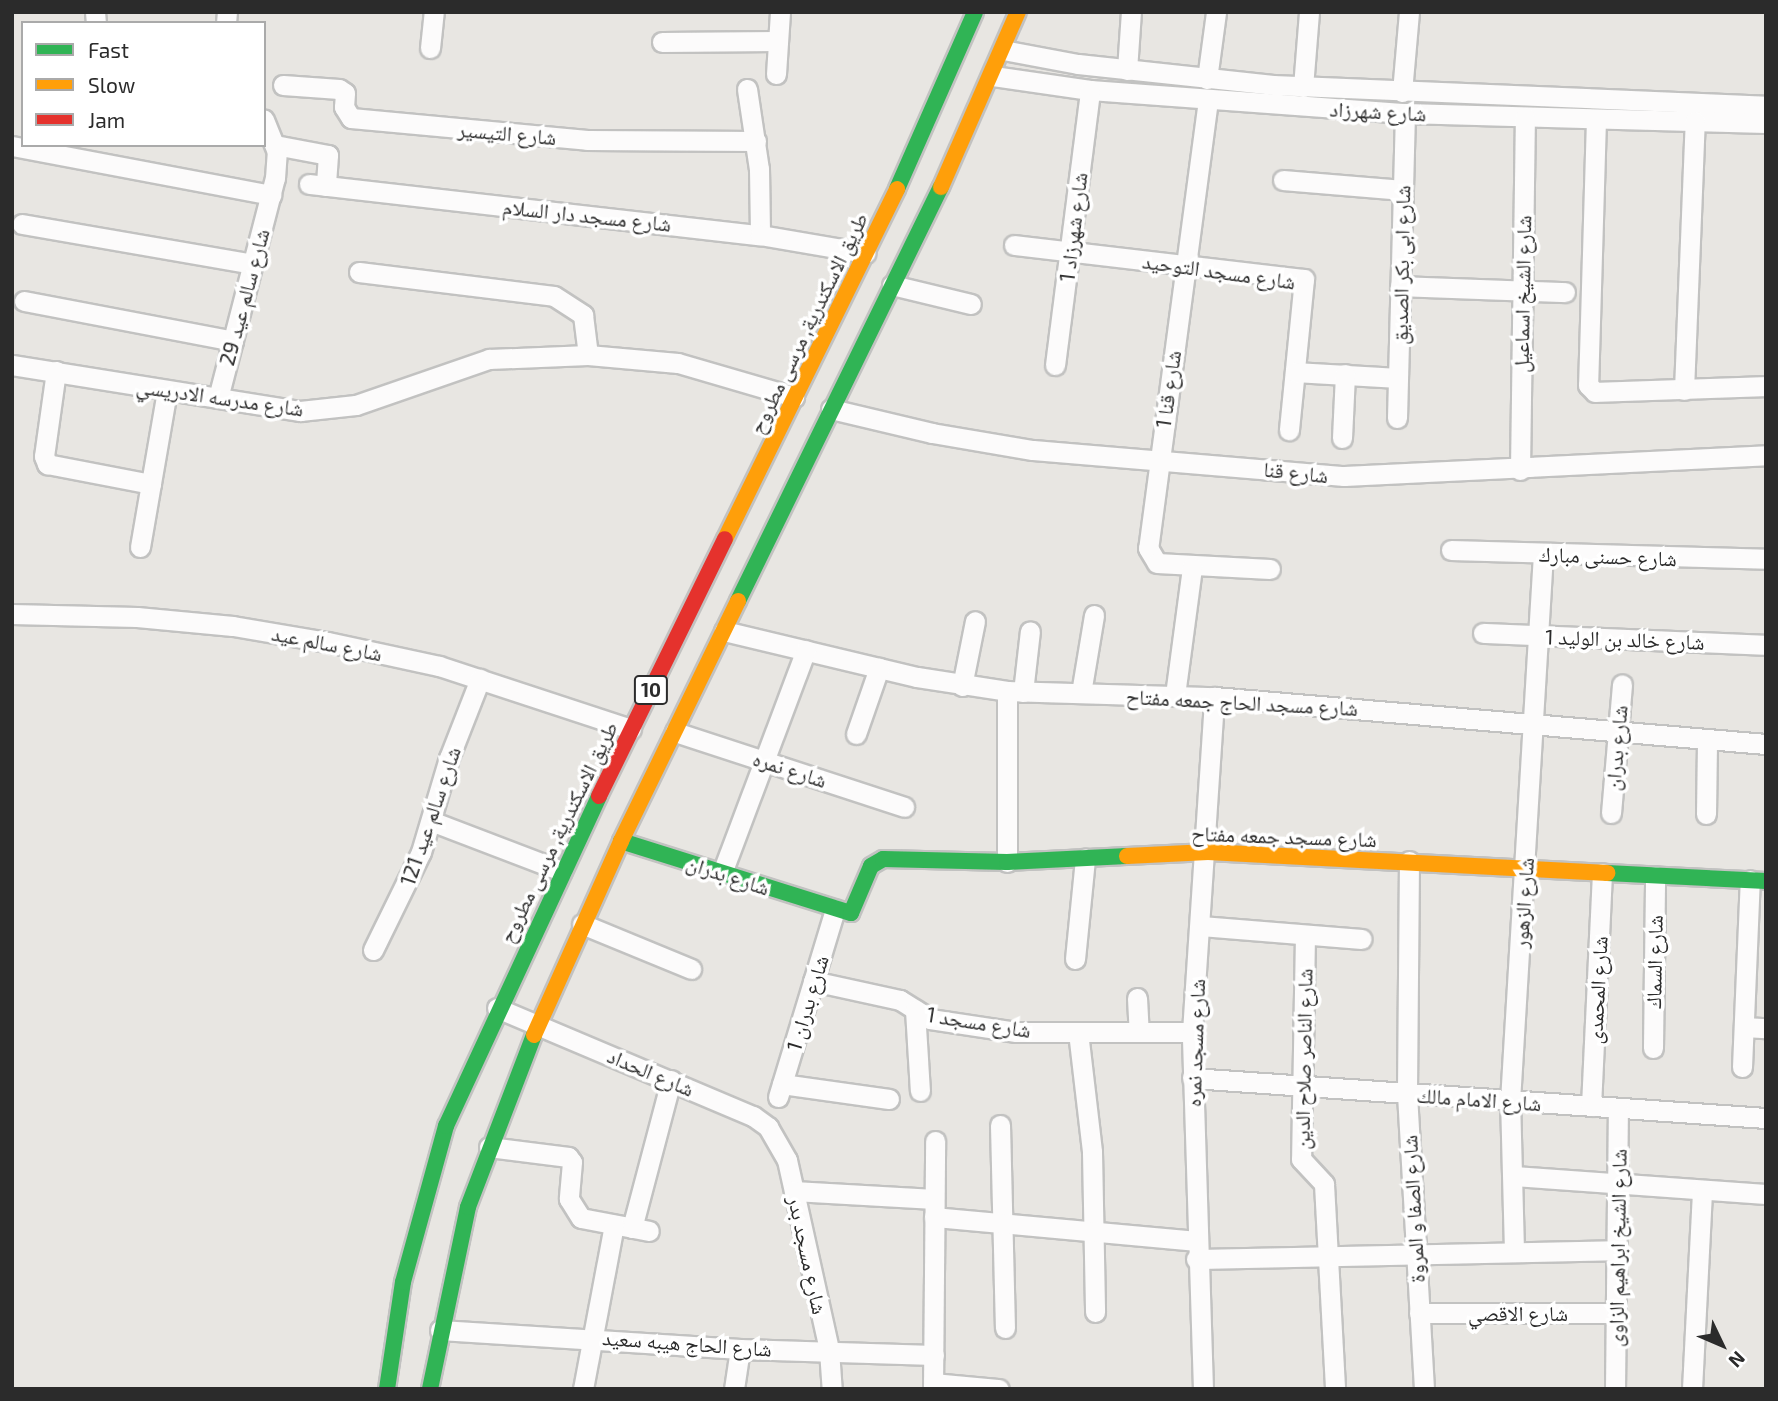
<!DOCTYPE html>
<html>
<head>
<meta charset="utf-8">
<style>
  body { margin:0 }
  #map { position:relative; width:1778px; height:1401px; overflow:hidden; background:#e8e6e2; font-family:"Exo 2","Noto Naskh Arabic",sans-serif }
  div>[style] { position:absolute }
  .roads { filter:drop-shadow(2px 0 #c2c2c1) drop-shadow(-2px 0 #c2c2c1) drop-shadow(0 2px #c2c2c1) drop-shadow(0 -2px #c2c2c1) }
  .street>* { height:19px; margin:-9.5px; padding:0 9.5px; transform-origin:9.5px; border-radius:9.5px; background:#fcfbfb }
  .fast>* { height:16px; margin:-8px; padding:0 8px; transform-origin:8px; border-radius:8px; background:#30b455 }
  .slow>* { height:16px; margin:-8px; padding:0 8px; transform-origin:8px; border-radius:8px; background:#ff9f0a }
  .jam>* { height:16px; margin:-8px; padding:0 8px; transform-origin:8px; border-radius:8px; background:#e5322d }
  span { translate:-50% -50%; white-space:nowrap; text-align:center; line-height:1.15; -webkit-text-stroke:7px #fff; paint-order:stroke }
  .shield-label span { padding:2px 5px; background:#fff; border:2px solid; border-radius:5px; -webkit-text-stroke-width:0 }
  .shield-label { font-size:19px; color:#2b2b2b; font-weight:700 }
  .street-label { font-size:21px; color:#2b2b2b }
  .frame { position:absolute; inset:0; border:14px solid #2b2b2b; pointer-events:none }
  .legend { position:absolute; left:21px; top:21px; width:245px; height:126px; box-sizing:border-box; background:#fff; border:2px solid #aaa; margin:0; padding:9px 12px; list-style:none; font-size:21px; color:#2b2b2b }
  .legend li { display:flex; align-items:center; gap:14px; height:35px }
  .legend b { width:35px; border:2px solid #aaa }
  .north { position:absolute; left:1687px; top:1310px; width:70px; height:70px; -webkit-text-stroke:5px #fff; paint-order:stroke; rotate:134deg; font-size:19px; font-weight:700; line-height:28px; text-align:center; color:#2b2b2b }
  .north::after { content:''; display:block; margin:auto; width:24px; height:32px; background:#2b2b2b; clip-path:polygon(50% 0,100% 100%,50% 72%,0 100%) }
</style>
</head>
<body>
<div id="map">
  <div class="roads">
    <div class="street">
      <i style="left:95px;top:12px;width:11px;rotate:85deg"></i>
      <i style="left:226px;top:23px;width:11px;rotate:-85deg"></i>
      <i style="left:662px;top:42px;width:116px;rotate:-0.5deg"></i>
      <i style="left:430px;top:48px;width:36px;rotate:-84deg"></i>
      <i style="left:1003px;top:50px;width:76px;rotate:10.6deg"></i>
      <i style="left:1078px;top:64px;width:196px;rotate:6.1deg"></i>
      <i style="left:1273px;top:85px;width:493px;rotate:2.4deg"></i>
      <i style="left:1127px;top:70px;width:58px;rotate:-86.1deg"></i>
      <i style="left:776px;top:74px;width:62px;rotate:-86.3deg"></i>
      <i style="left:993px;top:76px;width:98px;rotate:8.2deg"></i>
      <i style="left:1090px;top:90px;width:316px;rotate:4.2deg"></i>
      <i style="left:1405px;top:113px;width:361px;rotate:1.6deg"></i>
      <i style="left:1207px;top:79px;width:68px;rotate:-82.3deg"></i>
      <i style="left:283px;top:85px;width:56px;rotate:4.1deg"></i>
      <i style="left:339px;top:89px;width:7px;rotate:34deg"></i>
      <i style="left:345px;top:93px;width:14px;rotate:94deg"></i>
      <i style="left:344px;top:107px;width:13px;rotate:58deg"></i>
      <i style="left:351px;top:118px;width:237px;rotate:5.3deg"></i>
      <i style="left:587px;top:140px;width:169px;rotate:0.3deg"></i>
      <i style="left:1303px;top:87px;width:75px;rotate:-85.4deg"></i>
      <i style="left:747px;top:89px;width:81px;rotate:81.5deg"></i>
      <i style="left:759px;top:169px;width:66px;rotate:89.1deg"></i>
      <i style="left:1402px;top:92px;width:80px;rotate:-85deg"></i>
      <i style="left:1208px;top:100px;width:452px;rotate:97.6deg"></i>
      <i style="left:1148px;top:548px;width:17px;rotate:59deg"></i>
      <i style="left:1157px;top:563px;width:113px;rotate:3deg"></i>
      <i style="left:1596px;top:119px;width:266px;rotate:91.7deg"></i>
      <i style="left:1588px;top:385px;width:10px;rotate:45deg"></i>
      <i style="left:1595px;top:392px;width:171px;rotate:-2deg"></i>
      <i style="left:275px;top:145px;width:54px;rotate:10.7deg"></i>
      <i style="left:328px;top:155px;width:31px;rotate:94deg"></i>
      <i style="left:12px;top:146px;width:264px;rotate:10.7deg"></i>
      <i style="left:1283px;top:180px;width:120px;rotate:4.8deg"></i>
      <i style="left:309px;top:184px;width:454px;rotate:6.5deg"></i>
      <i style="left:760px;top:235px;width:107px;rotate:9.7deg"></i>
      <i style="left:22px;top:224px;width:234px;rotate:9.8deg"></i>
      <i style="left:1014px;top:245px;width:292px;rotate:6.7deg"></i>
      <i style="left:1304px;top:279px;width:152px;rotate:95.7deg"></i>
      <i style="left:359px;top:272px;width:196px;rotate:7deg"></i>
      <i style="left:554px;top:296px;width:35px;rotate:33deg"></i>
      <i style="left:583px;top:315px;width:40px;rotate:82.9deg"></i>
      <i style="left:892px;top:285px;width:81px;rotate:13.5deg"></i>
      <i style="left:1400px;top:286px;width:165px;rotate:2.1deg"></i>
      <i style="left:24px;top:301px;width:213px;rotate:10.8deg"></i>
      <i style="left:12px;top:365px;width:292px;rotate:9.1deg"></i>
      <i style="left:300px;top:411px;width:56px;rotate:-6.1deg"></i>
      <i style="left:356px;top:405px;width:141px;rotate:-19.1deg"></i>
      <i style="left:489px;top:359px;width:99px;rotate:-2.3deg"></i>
      <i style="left:588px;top:355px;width:90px;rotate:5.1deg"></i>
      <i style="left:678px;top:363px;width:121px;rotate:16.3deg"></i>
      <i style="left:1055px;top:365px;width:277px;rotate:-82.7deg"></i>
      <i style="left:56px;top:371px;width:86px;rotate:98deg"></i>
      <i style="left:44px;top:456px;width:9px;rotate:69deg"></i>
      <i style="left:47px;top:464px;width:106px;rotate:10.9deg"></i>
      <i style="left:1295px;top:372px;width:103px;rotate:3.3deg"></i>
      <i style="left:1684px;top:390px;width:269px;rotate:-87.7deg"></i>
      <i style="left:218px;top:398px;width:227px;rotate:-75.5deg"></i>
      <i style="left:275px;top:178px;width:26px;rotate:-86deg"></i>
      <i style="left:277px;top:152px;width:35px;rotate:-112deg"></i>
      <i style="left:831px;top:409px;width:104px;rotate:13.4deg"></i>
      <i style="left:932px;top:433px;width:102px;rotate:9.6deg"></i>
      <i style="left:1033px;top:450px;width:312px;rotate:4.8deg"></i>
      <i style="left:1344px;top:476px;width:423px;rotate:-2.8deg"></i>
      <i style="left:1397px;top:418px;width:305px;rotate:-88.5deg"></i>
      <i style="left:1342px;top:438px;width:64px;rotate:-87.3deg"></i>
      <i style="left:1520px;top:470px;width:353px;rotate:-89.2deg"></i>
      <i style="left:140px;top:547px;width:158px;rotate:-80.2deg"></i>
      <i style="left:1451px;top:550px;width:315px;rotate:1.6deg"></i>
      <i style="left:12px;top:614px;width:125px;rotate:1.4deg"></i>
      <i style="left:137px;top:617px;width:96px;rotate:5.4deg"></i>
      <i style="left:233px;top:626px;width:96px;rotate:9.6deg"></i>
      <i style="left:328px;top:642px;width:114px;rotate:12.2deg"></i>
      <i style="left:439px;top:666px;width:202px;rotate:18.2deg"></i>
      <i style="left:724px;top:631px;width:198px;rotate:13.4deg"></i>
      <i style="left:917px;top:677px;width:91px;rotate:8.8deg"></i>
      <i style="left:1007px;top:691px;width:207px;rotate:1.7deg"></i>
      <i style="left:1214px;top:697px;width:554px;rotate:4.87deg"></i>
      <i style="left:1483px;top:633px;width:283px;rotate:2.4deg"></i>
      <i style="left:962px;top:686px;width:66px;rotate:-78.7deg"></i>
      <i style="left:1007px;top:691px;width:171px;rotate:90deg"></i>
      <i style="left:1023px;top:692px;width:61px;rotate:-83.5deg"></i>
      <i style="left:1081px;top:693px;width:79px;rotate:-80.5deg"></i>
      <i style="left:1175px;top:695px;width:129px;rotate:-82.4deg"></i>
      <i style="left:675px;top:732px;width:241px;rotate:18.1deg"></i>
      <i style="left:856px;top:734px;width:70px;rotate:-70.8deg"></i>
      <i style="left:1611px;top:813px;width:129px;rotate:-85.1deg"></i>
      <i style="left:1706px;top:814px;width:75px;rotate:-89.2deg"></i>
      <i style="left:431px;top:821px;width:140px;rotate:20.9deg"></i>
      <i style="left:1409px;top:861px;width:233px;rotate:90.5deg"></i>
      <i style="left:1407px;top:1094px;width:295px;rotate:86.7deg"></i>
      <i style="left:722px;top:873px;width:238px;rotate:-69.4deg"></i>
      <i style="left:582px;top:924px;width:118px;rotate:22.4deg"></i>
      <i style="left:1201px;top:926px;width:161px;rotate:4.6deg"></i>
      <i style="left:1305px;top:935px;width:224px;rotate:91deg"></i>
      <i style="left:1301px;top:1159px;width:34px;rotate:47deg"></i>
      <i style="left:1324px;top:1184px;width:205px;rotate:86.9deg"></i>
      <i style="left:373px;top:950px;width:109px;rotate:-63.9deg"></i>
      <i style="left:421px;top:852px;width:98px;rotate:-73.4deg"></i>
      <i style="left:449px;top:758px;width:85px;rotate:-68.6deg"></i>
      <i style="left:1075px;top:959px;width:101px;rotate:-84.3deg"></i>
      <i style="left:813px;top:981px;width:89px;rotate:12.3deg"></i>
      <i style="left:900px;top:1000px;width:36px;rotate:32deg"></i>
      <i style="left:930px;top:1019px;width:87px;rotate:8.6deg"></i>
      <i style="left:1016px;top:1032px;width:176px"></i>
      <i style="left:1137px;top:998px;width:34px;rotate:87deg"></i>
      <i style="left:497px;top:1008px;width:278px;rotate:22.9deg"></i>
      <i style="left:753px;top:1116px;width:19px;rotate:36deg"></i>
      <i style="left:768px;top:1127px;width:38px;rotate:60deg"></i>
      <i style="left:787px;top:1160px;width:195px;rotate:77.5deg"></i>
      <i style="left:829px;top:1350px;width:39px;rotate:86deg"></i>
      <i style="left:915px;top:1010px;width:81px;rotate:86.5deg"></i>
      <i style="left:1744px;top:1027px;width:22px;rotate:3deg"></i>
      <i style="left:1078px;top:1032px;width:121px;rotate:83.3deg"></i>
      <i style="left:1092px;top:1152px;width:160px;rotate:88.9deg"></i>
      <i style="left:1653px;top:1048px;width:172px;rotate:-89.3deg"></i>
      <i style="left:1742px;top:1067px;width:187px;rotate:-87.6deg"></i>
      <i style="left:1192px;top:1078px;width:575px;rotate:3.99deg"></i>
      <i style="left:782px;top:1084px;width:108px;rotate:8deg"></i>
      <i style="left:778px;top:1097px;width:196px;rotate:-73.1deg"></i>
      <i style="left:1591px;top:1106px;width:233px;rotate:-87.3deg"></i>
      <i style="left:1000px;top:1125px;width:203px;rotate:88.6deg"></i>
      <i style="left:489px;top:1147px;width:80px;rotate:7.2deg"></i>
      <i style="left:568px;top:1157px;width:6px;rotate:51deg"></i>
      <i style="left:572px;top:1162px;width:37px;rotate:95deg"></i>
      <i style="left:569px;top:1199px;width:22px;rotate:58deg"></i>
      <i style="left:581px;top:1218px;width:69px;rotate:10.8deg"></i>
      <i style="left:1513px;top:1176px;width:254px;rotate:4.1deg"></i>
      <i style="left:794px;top:1191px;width:140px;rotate:3.3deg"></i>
      <i style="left:934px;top:1217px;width:263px;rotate:5.2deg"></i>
      <i style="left:632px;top:1228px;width:153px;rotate:-75.2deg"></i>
      <i style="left:1514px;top:1251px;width:150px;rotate:-91.5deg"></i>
      <i style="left:1510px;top:1101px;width:548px;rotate:-86.55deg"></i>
      <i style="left:1196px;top:1259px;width:421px;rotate:-1.2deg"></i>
      <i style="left:1419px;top:1313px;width:197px"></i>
      <i style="left:440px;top:1330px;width:301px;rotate:3.6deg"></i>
      <i style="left:740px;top:1349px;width:194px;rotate:1.8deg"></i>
      <i style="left:934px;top:1383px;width:65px;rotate:5.3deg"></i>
      <i style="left:583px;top:1389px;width:167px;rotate:-79.3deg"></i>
      <i style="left:734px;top:1389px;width:40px;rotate:-81.5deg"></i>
      <i style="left:933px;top:1389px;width:248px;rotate:-89.5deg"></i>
      <i style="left:1203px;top:1389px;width:357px;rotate:-91.8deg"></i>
      <i style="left:1192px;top:1032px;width:336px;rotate:-86.2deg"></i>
      <i style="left:1615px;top:1389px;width:281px;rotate:-89.4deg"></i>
      <i style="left:1692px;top:1389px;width:199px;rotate:-87.1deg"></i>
    </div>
    <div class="fast">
      <i style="left:897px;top:189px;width:193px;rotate:-66.2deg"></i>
      <i style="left:738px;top:601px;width:461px;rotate:-63.9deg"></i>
      <i style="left:621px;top:841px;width:241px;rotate:17.4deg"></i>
      <i style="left:851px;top:913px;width:51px;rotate:-66.9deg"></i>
      <i style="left:871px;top:866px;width:14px;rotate:-30deg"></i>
      <i style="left:883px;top:859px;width:124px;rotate:1.4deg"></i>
      <i style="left:1007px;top:862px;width:120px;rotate:-2.9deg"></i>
      <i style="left:1607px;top:873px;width:159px;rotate:2.9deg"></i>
      <i style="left:387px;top:1389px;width:108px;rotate:-81.5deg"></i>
      <i style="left:403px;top:1282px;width:162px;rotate:-74.6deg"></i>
      <i style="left:446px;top:1126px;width:364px;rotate:-65.1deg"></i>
      <i style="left:430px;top:1389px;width:186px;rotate:-78.2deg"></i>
      <i style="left:468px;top:1207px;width:184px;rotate:-69deg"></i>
    </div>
    <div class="slow">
      <i style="left:941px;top:187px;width:191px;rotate:-66.3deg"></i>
      <i style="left:725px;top:539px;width:390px;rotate:-63.8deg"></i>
      <i style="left:1127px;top:856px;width:81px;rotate:-2.8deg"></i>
      <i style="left:1208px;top:852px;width:400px;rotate:3deg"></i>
      <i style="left:534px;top:1035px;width:213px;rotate:-65.8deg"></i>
      <i style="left:621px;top:841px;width:267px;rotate:-64deg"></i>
    </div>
    <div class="jam">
      <i style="left:599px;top:796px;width:286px;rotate:-63.9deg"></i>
    </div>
  </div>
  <div class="shield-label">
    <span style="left:651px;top:690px">10</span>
  </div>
  <div class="street-label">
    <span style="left:1378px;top:111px;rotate:3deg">شارع شهرزاد</span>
    <span style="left:507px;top:133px;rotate:5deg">شارع التيسير</span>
    <span style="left:587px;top:215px;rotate:6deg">شارع مسجد دار السلام</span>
    <span style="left:1073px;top:227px;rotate:-83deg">شارع شهرزاد 1</span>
    <span style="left:1401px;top:265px;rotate:-89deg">شارع ابى بكر الصديق</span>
    <span style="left:1219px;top:271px;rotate:8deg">شارع مسجد التوحيد</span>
    <span style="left:1522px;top:294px;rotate:-89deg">شارع الشيخ اسماعيل</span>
    <span style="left:244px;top:297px;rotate:-75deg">شارع سالم عيد 29</span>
    <span style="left:808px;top:323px;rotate:-64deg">طريق الاسكندرية, مرسى مطروح</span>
    <span style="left:1168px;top:389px;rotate:-82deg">شارع قنا 1</span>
    <span style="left:220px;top:397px;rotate:8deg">شارع مدرسه الادريسي</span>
    <span style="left:1296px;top:472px;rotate:6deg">شارع قنا</span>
    <span style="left:1608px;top:556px;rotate:2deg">شارع حسنى مبارك</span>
    <span style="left:1625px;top:639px;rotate:2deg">شارع خالد بن الوليد 1</span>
    <span style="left:327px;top:643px;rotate:11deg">شارع سالم عيد</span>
    <span style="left:1242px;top:702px;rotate:3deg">شارع مسجد الحاج جمعه مفتاح</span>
    <span style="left:1616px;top:748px;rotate:-85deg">شارع بدران</span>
    <span style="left:790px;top:769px;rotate:18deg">شارع نمره</span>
    <span style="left:430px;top:816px;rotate:-71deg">شارع سالم عيد 121</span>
    <span style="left:558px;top:832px;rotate:-64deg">طريق الاسكندرية, مرسى مطروح</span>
    <span style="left:1284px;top:836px;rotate:2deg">شارع مسجد جمعه مفتاح</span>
    <span style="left:728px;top:875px;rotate:18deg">شارع بدران</span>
    <span style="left:1523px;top:903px;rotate:-86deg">شارع الزهور</span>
    <span style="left:1654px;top:962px;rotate:-89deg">شارع السماك</span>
    <span style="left:1597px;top:990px;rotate:-87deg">شارع المحمدى</span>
    <span style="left:807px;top:1003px;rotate:-73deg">شارع بدران 1</span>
    <span style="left:979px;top:1022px;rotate:9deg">شارع مسجد 1</span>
    <span style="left:1195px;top:1043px;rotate:-88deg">شارع مسجد نمره</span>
    <span style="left:1303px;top:1059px;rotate:-89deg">شارع الناصر صلاح الدين</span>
    <span style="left:651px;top:1072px;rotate:23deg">شارع الحداد</span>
    <span style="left:1479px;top:1099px;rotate:4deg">شارع الامام مالك</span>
    <span style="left:1413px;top:1209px;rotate:-93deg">شارع الصفا و المروة</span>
    <span style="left:1617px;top:1248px;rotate:-89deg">شارع الشيخ ابراهيم الزاوى</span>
    <span style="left:808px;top:1255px;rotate:78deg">شارع مسجد بدر</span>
    <span style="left:1518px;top:1313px">شارع الاقصي</span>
    <span style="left:687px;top:1343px;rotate:4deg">شارع الحاج هيبه سعيد</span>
  </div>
  <div class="frame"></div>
  <ul class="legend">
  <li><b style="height:9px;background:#30b455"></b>Fast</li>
  <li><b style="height:9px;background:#ff9f0a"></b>Slow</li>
  <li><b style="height:9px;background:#e5322d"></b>Jam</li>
  </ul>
  <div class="north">N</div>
</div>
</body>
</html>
